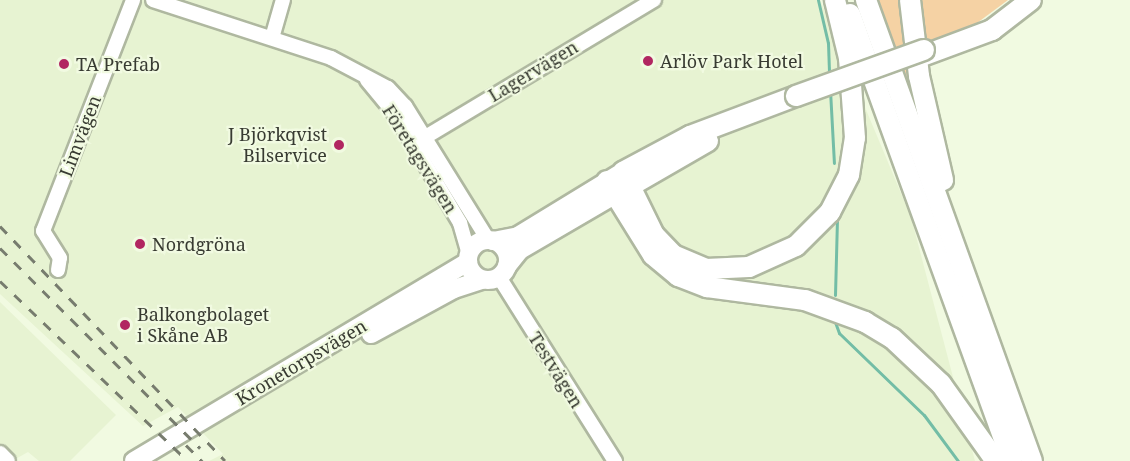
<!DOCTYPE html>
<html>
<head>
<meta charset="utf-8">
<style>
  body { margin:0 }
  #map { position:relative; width:1130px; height:461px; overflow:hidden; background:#f1fae1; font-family:"Noto Serif",serif }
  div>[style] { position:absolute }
  .built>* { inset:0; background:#e7f3d2 }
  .green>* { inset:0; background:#f5d2a4 }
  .stream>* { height:3px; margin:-1.5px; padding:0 1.5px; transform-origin:1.5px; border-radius:1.5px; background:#73bda6 }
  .roads { filter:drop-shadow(2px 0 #afb8a0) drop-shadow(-2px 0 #afb8a0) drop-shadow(0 2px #afb8a0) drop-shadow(0 -2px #afb8a0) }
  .minor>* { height:14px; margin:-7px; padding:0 7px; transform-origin:7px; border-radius:7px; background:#fff }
  .major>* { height:18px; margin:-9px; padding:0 9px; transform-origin:9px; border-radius:9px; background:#fff }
  .major>.ring { margin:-9px; padding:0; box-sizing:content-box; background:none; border:18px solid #fff; border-radius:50% }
  .highway>* { height:20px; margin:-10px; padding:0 10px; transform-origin:10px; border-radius:10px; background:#fff }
  .rail>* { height:3px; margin-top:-1.5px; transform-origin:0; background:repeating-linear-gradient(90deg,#777c6e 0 10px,transparent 0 20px) }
  .bridges { filter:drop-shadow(2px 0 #afb8a0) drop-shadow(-2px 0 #afb8a0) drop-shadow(0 2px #afb8a0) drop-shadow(0 -2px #afb8a0) }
  .highway-bridge>* { height:20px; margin:-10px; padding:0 10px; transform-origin:10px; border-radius:10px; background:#fff }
  .dots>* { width:16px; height:16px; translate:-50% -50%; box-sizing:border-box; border:3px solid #f1fae1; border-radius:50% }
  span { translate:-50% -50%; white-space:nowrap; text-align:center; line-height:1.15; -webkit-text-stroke:4.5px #f1fae1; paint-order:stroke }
  .poi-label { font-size:18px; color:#383b32 }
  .left { translate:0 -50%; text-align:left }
  .right { translate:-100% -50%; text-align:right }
  .street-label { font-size:18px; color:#383b32 }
</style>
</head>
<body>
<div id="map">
  <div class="built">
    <i style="clip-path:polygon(0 0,820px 0,911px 217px,975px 461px,209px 461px,223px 454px,178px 407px,143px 426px,0 294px)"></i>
    <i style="clip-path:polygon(0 302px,116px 415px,70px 461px,39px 461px,28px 452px,12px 461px,0 461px)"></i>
  </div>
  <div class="green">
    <i style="clip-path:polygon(878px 0,904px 0,912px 91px)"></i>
    <i style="clip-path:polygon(915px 0,1008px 0,977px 23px,918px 46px)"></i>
  </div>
  <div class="stream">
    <i style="left:818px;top:0;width:44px;rotate:76.9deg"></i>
    <i style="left:828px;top:43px;width:35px;rotate:88deg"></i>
    <i style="left:830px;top:90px;width:73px;rotate:86.9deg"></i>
    <i style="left:835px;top:295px;width:77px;rotate:-88.5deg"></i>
    <i style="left:835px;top:322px;width:12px;rotate:70deg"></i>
    <i style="left:839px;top:333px;width:118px;rotate:44deg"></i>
    <i style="left:924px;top:415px;width:57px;rotate:53.5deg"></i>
  </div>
  <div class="roads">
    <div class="minor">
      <i style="left:153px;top:0;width:187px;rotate:18deg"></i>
      <i style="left:331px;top:58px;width:64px;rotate:27.8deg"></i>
      <i style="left:388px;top:88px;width:25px;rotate:47deg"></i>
      <i style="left:405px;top:106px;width:158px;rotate:58.2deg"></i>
      <i style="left:272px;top:38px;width:40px;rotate:-74deg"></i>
      <i style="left:367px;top:80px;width:45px;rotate:50.4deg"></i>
      <i style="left:396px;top:115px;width:126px;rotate:59.3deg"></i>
      <i style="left:460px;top:223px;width:33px;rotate:74deg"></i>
      <i style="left:414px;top:144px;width:280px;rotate:-31deg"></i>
      <i style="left:58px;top:270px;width:12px;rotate:-81deg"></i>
      <i style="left:60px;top:258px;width:32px;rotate:-122deg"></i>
      <i style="left:43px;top:231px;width:248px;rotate:-68.7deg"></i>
      <i style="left:499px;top:277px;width:218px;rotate:57.8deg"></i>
      <i style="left:0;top:453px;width:11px;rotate:45deg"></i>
    </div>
    <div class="major">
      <i class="ring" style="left:468px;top:240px;width:22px;height:22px"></i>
      <i style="left:493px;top:241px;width:25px;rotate:-11deg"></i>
      <i style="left:518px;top:236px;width:119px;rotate:-31.5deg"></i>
      <i style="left:507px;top:266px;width:21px;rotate:-51deg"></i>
      <i style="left:520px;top:250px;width:125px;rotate:-30.3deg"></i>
      <i style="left:371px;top:334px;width:94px;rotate:-28.5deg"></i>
      <i style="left:454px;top:289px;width:29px;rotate:-18deg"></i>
      <i style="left:134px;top:461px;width:389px;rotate:-30.8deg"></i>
    </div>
    <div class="highway">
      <i style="left:866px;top:0;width:490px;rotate:70.2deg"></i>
      <i style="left:910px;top:0;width:77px;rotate:83.2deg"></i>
      <i style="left:919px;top:76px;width:107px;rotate:77deg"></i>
      <i style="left:850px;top:14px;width:475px;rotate:70.1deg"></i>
      <i style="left:925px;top:55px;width:72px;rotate:-20.5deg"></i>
      <i style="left:992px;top:30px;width:49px;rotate:-37.6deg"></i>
      <i style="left:796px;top:96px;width:113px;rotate:159.3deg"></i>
      <i style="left:690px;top:136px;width:76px;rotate:151.8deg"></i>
      <i style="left:623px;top:172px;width:70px;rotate:63.8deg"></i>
      <i style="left:654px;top:235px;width:28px;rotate:46deg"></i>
      <i style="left:673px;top:255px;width:36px;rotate:23deg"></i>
      <i style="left:706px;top:269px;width:43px;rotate:-2.7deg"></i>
      <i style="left:749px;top:267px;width:51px;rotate:-24.1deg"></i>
      <i style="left:796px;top:246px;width:48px;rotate:-45deg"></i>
      <i style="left:830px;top:212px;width:42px;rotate:-62.8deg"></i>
      <i style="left:849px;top:175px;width:37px;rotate:-81deg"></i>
      <i style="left:855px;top:138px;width:80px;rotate:-94.3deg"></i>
      <i style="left:849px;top:58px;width:60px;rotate:-103.6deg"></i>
      <i style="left:607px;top:181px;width:87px;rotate:58.1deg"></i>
      <i style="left:653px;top:255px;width:33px;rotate:40deg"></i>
      <i style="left:678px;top:276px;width:31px;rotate:21deg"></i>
      <i style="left:707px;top:287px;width:99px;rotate:7.6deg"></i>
      <i style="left:805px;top:300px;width:64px;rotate:20.1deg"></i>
      <i style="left:865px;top:322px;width:31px;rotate:31deg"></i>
      <i style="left:892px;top:338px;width:67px;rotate:43.2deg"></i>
      <i style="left:941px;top:384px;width:95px;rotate:54.5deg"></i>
      <i style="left:630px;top:186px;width:90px;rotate:-30deg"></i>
    </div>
  </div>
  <div class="rail">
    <i style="left:0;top:226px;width:325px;rotate:46.2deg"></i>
    <i style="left:0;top:248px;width:283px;rotate:45deg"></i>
    <i style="left:0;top:281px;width:260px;rotate:43.8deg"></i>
    <i style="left:186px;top:445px;width:23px;rotate:45deg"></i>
  </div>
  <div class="bridges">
    <div class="highway-bridge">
      <i style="left:796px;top:96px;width:136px;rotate:-19.8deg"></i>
    </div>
  </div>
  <div class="dots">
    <i style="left:648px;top:61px;background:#b12661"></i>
    <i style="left:64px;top:64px;background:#b12661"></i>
    <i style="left:339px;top:145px;background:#b12661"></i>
    <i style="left:140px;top:244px;background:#b12661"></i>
    <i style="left:125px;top:325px;background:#b12661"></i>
  </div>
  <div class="poi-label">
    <span class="left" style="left:660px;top:61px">Arlöv Park Hotel</span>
    <span class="left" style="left:76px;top:64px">TA Prefab</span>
    <span class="right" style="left:327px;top:145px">J Björkqvist<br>Bilservice</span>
    <span class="left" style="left:152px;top:244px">Nordgröna</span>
    <span class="left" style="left:137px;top:325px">Balkongbolaget<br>i Skåne AB</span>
  </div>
  <div class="street-label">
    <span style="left:533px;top:71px;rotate:-31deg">Lagervägen</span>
    <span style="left:80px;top:136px;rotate:-69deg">Limvägen</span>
    <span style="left:420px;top:159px;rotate:58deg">Företagsvägen</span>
    <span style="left:301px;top:362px;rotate:-31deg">Kronetorpsvägen</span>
    <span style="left:556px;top:370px;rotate:58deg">Testvägen</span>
  </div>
</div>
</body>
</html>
